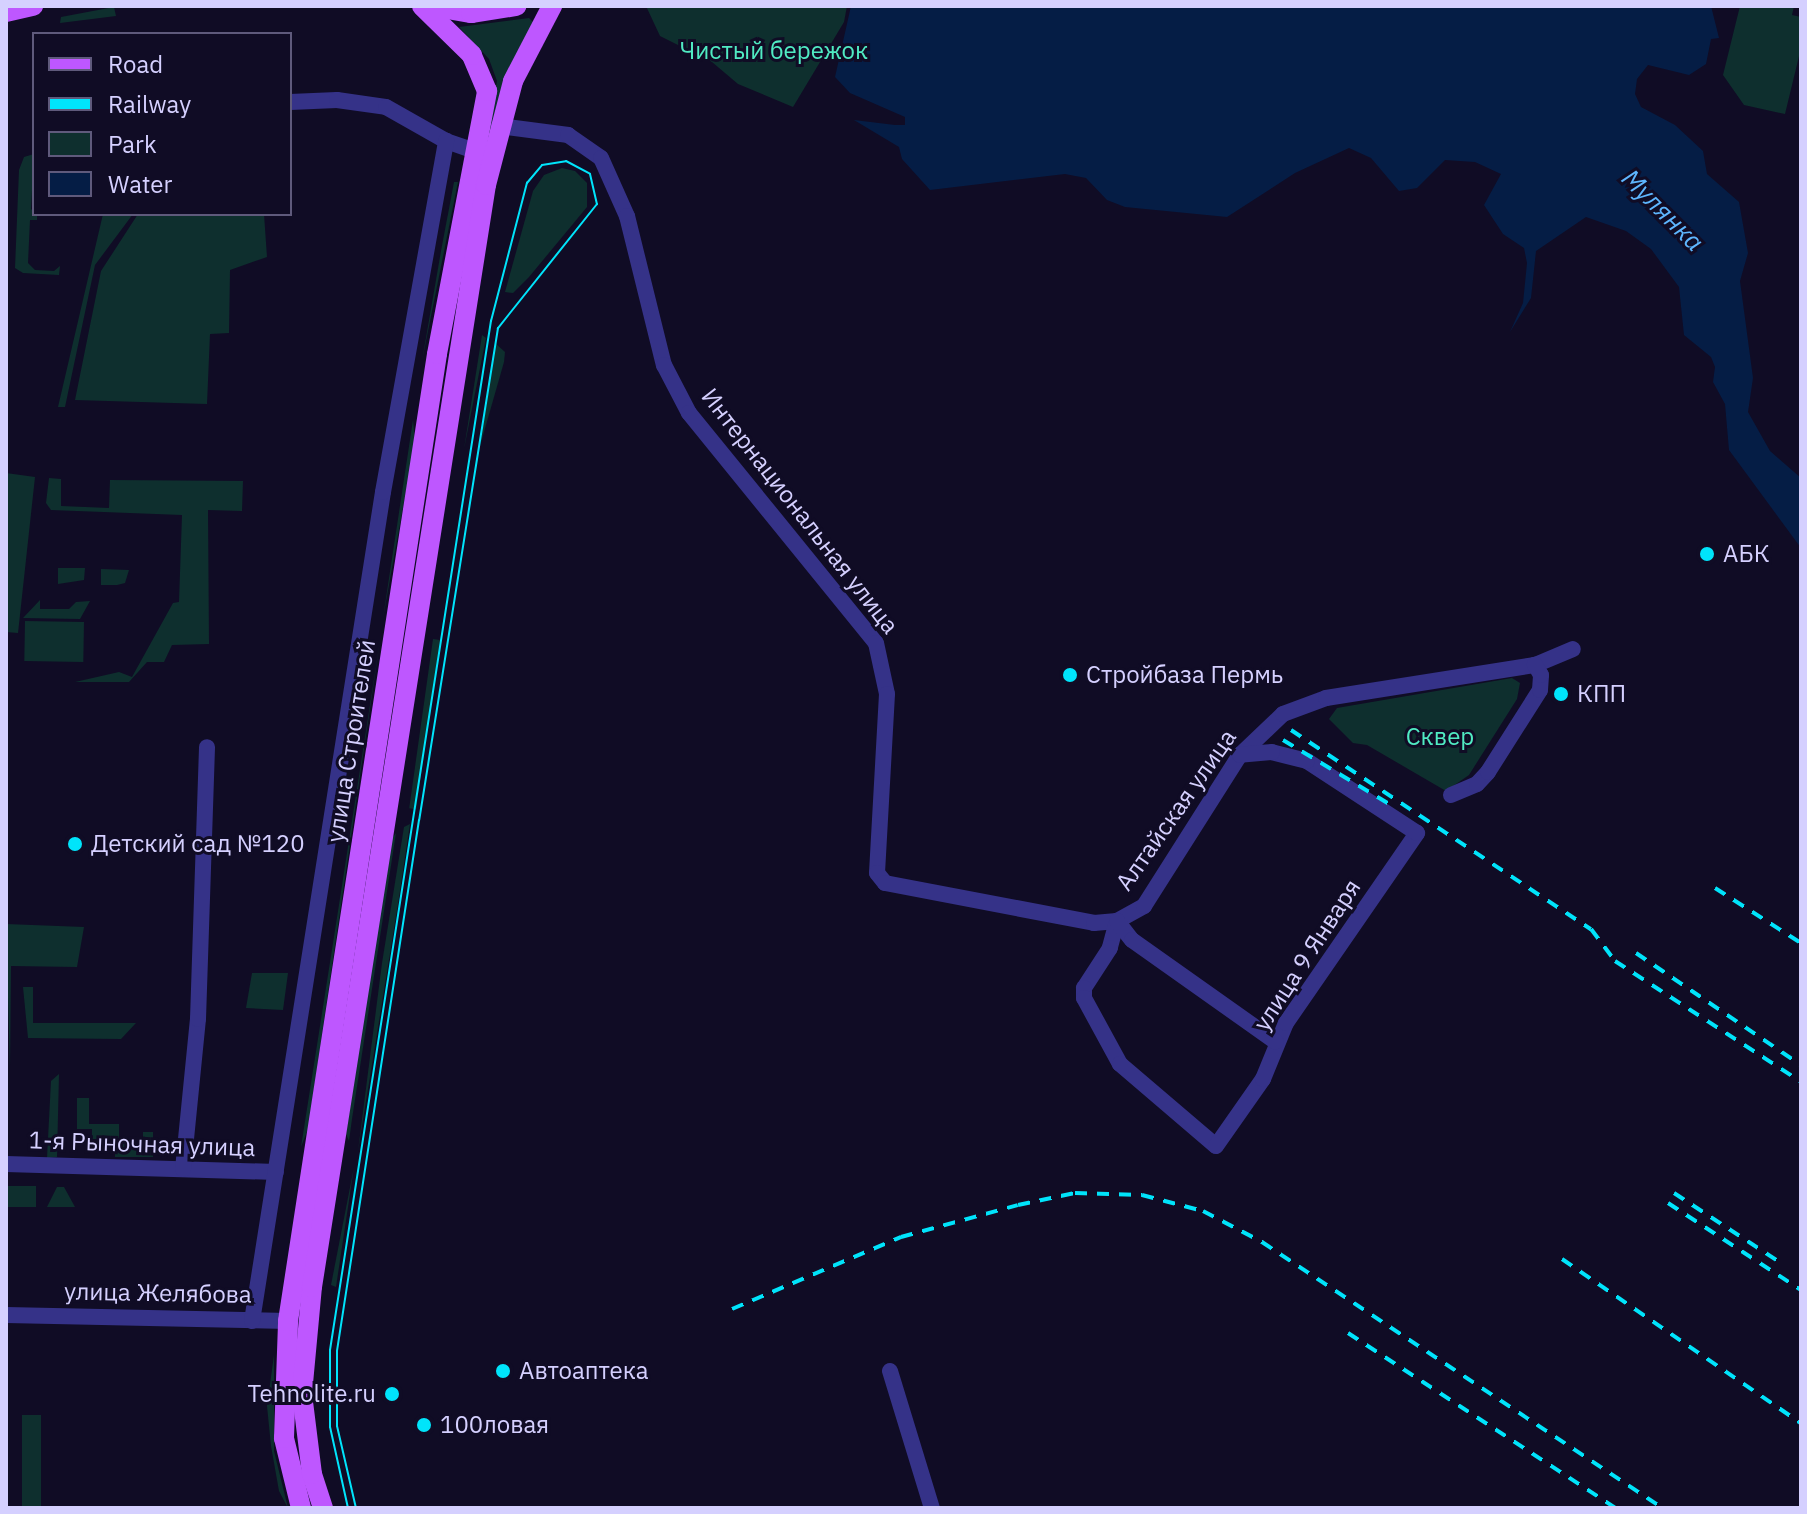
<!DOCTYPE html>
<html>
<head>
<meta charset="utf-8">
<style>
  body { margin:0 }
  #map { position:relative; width:1807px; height:1514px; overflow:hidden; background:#100c25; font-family:"IBM Plex Sans",sans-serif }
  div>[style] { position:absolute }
  .green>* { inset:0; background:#0e2f2e; transform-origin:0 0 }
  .water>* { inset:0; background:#051d45 }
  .minor>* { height:16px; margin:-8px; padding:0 8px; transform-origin:8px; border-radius:8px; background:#353288 }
  .major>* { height:20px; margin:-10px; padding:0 10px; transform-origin:10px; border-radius:10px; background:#be57ff }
  .tram>* { height:2px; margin:-1px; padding:0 1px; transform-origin:1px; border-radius:1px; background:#00e4fb }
  .rail>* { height:4px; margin-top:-2px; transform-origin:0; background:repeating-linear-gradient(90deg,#00e4fb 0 12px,transparent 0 22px) }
  .dots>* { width:22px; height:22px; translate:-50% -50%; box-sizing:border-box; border:4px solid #100c25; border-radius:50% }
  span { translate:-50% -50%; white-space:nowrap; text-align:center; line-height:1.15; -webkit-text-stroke:6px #100c25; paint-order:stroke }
  .park-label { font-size:24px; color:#50ebc3 }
  .street-label { font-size:24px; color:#d5d0ff }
  .poi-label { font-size:24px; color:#d5d0ff }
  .left { translate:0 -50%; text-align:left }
  .right { translate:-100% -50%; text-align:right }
  .water-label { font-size:26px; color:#5eb6ff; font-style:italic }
  .frame { position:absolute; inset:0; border:8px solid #d5d0ff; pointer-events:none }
  .legend { position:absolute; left:32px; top:32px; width:260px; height:184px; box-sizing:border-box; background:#100c25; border:2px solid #5f5a7c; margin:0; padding:10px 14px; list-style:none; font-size:24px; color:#d5d0ff }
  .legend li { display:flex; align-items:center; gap:16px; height:40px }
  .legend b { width:40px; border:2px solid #5f5a7c }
</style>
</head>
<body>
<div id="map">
  <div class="green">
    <i style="clip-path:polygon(646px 6px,847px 6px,844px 22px,793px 107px,738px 84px,712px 62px,660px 36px)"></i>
    <i style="clip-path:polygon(1740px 6px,1794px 6px,1792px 15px,1801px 17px,1801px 48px,1785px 114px,1744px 105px,1723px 75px)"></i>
    <i style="clip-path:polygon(114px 7px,116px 16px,60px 23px,61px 17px)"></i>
    <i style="clip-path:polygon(529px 18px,533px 22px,485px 148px,497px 81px,489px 59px,459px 27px)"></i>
    <i style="clip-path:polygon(34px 154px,31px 209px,37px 214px,37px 220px,30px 220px,28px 263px,35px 270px,54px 271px,60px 266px,59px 275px,23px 273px,15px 268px,19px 170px,24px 157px)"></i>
    <i style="clip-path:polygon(562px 168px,575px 171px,587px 183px,587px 207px,529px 277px,513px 293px,505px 292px,533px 191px,544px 175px)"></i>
    <i style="clip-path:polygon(454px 182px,458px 182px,422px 361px,441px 251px)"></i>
    <i style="clip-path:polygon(103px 214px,133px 214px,95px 265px,65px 407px,58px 407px)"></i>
    <i style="clip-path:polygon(138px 214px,264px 214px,267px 257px,230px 270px,229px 333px,210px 334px,207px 404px,75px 400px,101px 271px)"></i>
    <i style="clip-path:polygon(482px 335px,486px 338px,464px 449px)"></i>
    <i style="clip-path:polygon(496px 344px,505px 352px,504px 362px,480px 446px)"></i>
    <i style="clip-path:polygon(413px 420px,415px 441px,383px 618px)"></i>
    <i style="clip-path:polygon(6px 473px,35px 477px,18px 633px,6px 632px)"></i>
    <i style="clip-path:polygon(49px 478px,61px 479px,61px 506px,109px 508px,110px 480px,243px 481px,242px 511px,208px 510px,209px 644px,172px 645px,164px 662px,147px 662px,129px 682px,75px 682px,119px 672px,132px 677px,173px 603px,179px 602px,182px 515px,51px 510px,46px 503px)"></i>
    <i style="clip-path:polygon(58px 568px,85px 568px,84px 580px,58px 584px)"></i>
    <i style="clip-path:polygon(101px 569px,129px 570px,125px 583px,117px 585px,101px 585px)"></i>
    <i style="clip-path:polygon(40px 600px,40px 609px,69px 609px,76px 602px,90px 601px,80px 619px,23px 618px)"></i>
    <i style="left:25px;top:621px;width:59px;height:40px;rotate:1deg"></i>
    <i style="clip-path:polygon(381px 634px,308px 1129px,301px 1147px,336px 924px)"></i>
    <i style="left:433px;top:639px;width:7px;height:171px;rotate:8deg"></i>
    <i style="clip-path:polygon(1512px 678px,1520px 683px,1517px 699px,1469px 775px,1446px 791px,1367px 745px,1353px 743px,1329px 719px,1337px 708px)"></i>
    <i style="clip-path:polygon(410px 824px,398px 904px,358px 1151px,382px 963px,404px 827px)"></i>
    <i style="clip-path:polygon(396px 833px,352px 1119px,349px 1141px,346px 1134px,391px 840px)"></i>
    <i style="clip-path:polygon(6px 924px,84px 927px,77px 967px,11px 966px,10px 1069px)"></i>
    <i style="clip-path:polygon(252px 973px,288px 973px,283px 1010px,246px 1008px)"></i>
    <i style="clip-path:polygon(23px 987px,33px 987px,33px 1023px,136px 1023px,121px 1039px,28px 1038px)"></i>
    <i style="clip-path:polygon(59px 1074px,57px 1157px,47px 1158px,51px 1081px)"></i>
    <i style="clip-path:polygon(77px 1098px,89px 1098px,89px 1124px,119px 1124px,119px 1144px,143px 1144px,143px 1132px,153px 1132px,153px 1157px,115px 1157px,115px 1139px,92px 1139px,92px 1129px,77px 1129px)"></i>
    <i style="clip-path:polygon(354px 1167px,336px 1287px,331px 1285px)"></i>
    <i style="left:6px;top:1186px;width:30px;height:21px"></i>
    <i style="clip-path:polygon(57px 1187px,64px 1187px,75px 1207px,47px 1207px)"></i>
    <i style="clip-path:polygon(274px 1355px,274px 1451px,288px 1508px,279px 1491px,271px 1446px,267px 1406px)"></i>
    <i style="left:22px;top:1415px;width:19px;height:93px"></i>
  </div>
  <div class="water">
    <i style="clip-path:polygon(851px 6px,1711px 6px,1719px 38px,1711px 39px,1706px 64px,1689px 75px,1648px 65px,1637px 79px,1635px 94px,1641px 107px,1675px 125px,1703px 151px,1707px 174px,1739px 202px,1748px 253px,1740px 281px,1753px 378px,1748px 412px,1770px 451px,1801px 478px,1801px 548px,1729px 450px,1725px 404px,1713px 382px,1715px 367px,1711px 357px,1684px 335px,1679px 287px,1651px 249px,1626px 231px,1586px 217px,1536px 251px,1531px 298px,1510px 332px,1523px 303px,1527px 263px,1524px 248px,1503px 234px,1484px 205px,1501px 174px,1475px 162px,1445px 160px,1417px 188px,1399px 191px,1371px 158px,1349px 148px,1295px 173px,1227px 217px,1125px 207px,1107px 200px,1086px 178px,1065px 174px,930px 190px,902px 159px,899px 147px,854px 120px,895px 125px,905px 125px,905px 117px,850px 93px,835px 77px)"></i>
  </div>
  <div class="minor">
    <i style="left:290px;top:102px;width:47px;rotate:-2.4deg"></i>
    <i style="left:337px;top:100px;width:49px;rotate:8.1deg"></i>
    <i style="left:386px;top:107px;width:69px;rotate:29.5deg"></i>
    <i style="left:446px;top:141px;width:31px;rotate:19deg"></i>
    <i style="left:499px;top:126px;width:70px;rotate:7.4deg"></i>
    <i style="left:568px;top:135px;width:40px;rotate:34.9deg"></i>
    <i style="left:601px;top:158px;width:64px;rotate:65.9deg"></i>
    <i style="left:627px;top:216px;width:154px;rotate:76.1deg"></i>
    <i style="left:664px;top:365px;width:54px;rotate:62.5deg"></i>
    <i style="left:689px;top:413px;width:296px;rotate:50.9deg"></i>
    <i style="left:876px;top:643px;width:52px;rotate:77.8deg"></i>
    <i style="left:887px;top:694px;width:179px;rotate:93.2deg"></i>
    <i style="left:877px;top:873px;width:13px;rotate:51deg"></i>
    <i style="left:885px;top:883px;width:213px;rotate:10.8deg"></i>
    <i style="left:1094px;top:923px;width:23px;rotate:-5deg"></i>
    <i style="left:1117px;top:921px;width:31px;rotate:-29deg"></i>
    <i style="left:1144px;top:906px;width:179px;rotate:-57.6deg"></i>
    <i style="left:1240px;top:755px;width:59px;rotate:-43.6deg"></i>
    <i style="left:1283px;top:714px;width:46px;rotate:-20.4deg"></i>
    <i style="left:1326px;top:698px;width:212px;rotate:-9deg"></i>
    <i style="left:1535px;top:665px;width:41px;rotate:-22.8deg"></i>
    <i style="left:1451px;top:795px;width:28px;rotate:-23deg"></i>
    <i style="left:1477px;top:784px;width:16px;rotate:-47deg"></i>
    <i style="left:1488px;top:772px;width:97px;rotate:-57.6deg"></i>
    <i style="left:1540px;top:690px;width:15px;rotate:-86deg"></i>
    <i style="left:1541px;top:675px;width:12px;rotate:-121deg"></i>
    <i style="left:1117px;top:921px;width:28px;rotate:105deg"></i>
    <i style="left:1110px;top:948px;width:48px;rotate:123deg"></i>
    <i style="left:1084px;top:988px;width:10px;rotate:90deg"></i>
    <i style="left:1084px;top:998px;width:75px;rotate:61.4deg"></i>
    <i style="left:1120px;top:1064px;width:126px;rotate:40.5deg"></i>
    <i style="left:1216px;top:1146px;width:82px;rotate:-55deg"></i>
    <i style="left:1263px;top:1079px;width:61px;rotate:-67.7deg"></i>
    <i style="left:1286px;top:1023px;width:231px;rotate:-55.4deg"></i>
    <i style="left:1417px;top:833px;width:131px;rotate:-146.8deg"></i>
    <i style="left:1307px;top:761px;width:36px;rotate:-166deg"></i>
    <i style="left:1272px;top:752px;width:32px;rotate:175deg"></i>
    <i style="left:1117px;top:921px;width:24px;rotate:52deg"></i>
    <i style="left:1132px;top:940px;width:176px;rotate:35.3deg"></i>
    <i style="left:6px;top:1164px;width:270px;rotate:1.7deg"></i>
    <i style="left:183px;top:1169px;width:151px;rotate:-84.3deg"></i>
    <i style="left:198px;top:1019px;width:272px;rotate:-88.1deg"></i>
    <i style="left:6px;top:1315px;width:282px;rotate:1.2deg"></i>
    <i style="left:252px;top:1321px;width:839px;rotate:-81.02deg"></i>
    <i style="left:383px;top:492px;width:357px;rotate:-79.8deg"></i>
    <i style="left:890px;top:1371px;width:143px;rotate:73deg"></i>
  </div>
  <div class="major">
    <i style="left:430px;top:6px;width:42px;rotate:9.7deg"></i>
    <i style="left:471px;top:13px;width:46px;rotate:-8.8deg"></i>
    <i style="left:6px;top:12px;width:28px;rotate:-13deg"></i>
    <i style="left:301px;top:1508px;width:72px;rotate:-103.7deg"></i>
    <i style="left:284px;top:1438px;width:117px;rotate:-88deg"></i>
    <i style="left:288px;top:1321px;width:978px;rotate:-81.24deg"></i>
    <i style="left:437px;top:354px;width:268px;rotate:-79.2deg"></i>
    <i style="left:487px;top:91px;width:39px;rotate:-113deg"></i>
    <i style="left:472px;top:55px;width:70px;rotate:-135.6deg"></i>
    <i style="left:323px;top:1508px;width:36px;rotate:-108deg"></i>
    <i style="left:312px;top:1474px;width:81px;rotate:-97.1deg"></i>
    <i style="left:302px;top:1394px;width:107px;rotate:-84.7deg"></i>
    <i style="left:312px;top:1287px;width:1116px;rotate:-81.03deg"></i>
    <i style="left:486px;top:185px;width:107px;rotate:-75.4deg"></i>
    <i style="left:513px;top:81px;width:85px;rotate:-62.5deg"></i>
  </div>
  <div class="tram">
    <i style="left:348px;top:1508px;width:83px;rotate:-102.5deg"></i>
    <i style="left:330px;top:1427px;width:77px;rotate:-90deg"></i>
    <i style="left:330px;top:1350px;width:1042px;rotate:-81.11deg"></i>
    <i style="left:491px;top:321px;width:143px;rotate:-75.4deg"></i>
    <i style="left:527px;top:183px;width:23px;rotate:-50deg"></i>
    <i style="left:542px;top:165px;width:24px;rotate:-9deg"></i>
    <i style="left:566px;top:161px;width:27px;rotate:28deg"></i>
    <i style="left:590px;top:174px;width:31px;rotate:77deg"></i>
    <i style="left:597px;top:204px;width:159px;rotate:128.6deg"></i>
    <i style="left:498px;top:328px;width:498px;rotate:99.1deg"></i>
    <i style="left:419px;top:820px;width:537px;rotate:98.78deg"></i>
    <i style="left:337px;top:1351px;width:75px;rotate:90deg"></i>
    <i style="left:337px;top:1426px;width:84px;rotate:77deg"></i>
  </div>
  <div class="rail">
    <i style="left:1291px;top:730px;width:360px;rotate:33.6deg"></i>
    <i style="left:1591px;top:929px;width:40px;rotate:53deg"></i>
    <i style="left:1615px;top:961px;width:222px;rotate:33deg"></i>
    <i style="left:1283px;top:740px;width:124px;rotate:31.1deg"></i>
    <i style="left:1715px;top:888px;width:102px;rotate:32.6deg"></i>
    <i style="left:1636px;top:953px;width:199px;rotate:34.2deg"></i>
    <i style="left:1674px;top:1193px;width:131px;rotate:33.2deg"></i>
    <i style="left:1668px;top:1203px;width:159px;rotate:33.2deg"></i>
    <i style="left:1562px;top:1259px;width:290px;rotate:34.5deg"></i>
    <i style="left:732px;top:1309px;width:184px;rotate:-23.1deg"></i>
    <i style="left:901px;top:1237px;width:121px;rotate:-15.3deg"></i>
    <i style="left:1018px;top:1205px;width:58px;rotate:-11.9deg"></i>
    <i style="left:1075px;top:1193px;width:67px;rotate:1.7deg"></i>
    <i style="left:1142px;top:1195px;width:63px;rotate:14.7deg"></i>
    <i style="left:1203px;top:1211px;width:67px;rotate:27.7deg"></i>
    <i style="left:1262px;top:1242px;width:481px;rotate:33.6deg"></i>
    <i style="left:1348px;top:1333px;width:319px;rotate:33.2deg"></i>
  </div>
  <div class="dots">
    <i style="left:1707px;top:554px;background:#00e4fb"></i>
    <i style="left:1070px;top:675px;background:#00e4fb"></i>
    <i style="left:1561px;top:694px;background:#00e4fb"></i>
    <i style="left:75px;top:844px;background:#00e4fb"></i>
    <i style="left:503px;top:1371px;background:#00e4fb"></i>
    <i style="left:392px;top:1394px;background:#00e4fb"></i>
    <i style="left:424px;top:1425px;background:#00e4fb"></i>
  </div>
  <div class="park-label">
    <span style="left:774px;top:51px">Чистый бережок</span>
    <span style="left:1440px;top:737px">Сквер</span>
  </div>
  <div class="street-label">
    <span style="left:800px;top:511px;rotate:52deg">Интернациональная улица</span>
    <span style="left:351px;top:741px;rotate:-81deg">улица Строителей</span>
    <span style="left:1176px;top:810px;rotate:-55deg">Алтайская улица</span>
    <span style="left:1307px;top:955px;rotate:-57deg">улица 9 Января</span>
    <span style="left:142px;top:1144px;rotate:2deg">1-я Рыночная улица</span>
    <span style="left:158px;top:1293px;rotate:1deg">улица Желябова</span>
  </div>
  <div class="poi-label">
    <span class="left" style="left:1723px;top:554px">АБК</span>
    <span class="left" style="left:1086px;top:675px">Стройбаза Пермь</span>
    <span class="left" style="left:1577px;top:694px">КПП</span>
    <span class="left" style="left:91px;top:844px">Детский сад №120</span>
    <span class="left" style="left:519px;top:1371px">Автоаптека</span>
    <span class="right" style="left:376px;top:1394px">Tehnolite.ru</span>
    <span class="left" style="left:440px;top:1425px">100ловая</span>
  </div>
  <div class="water-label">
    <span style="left:1663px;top:210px;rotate:45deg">Мулянка</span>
  </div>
  <div class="frame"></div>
  <ul class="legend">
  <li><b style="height:10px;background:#be57ff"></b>Road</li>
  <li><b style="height:10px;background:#00e4fb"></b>Railway</li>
  <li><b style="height:22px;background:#0e2f2e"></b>Park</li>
  <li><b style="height:22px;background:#051d45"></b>Water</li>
  </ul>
</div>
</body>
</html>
